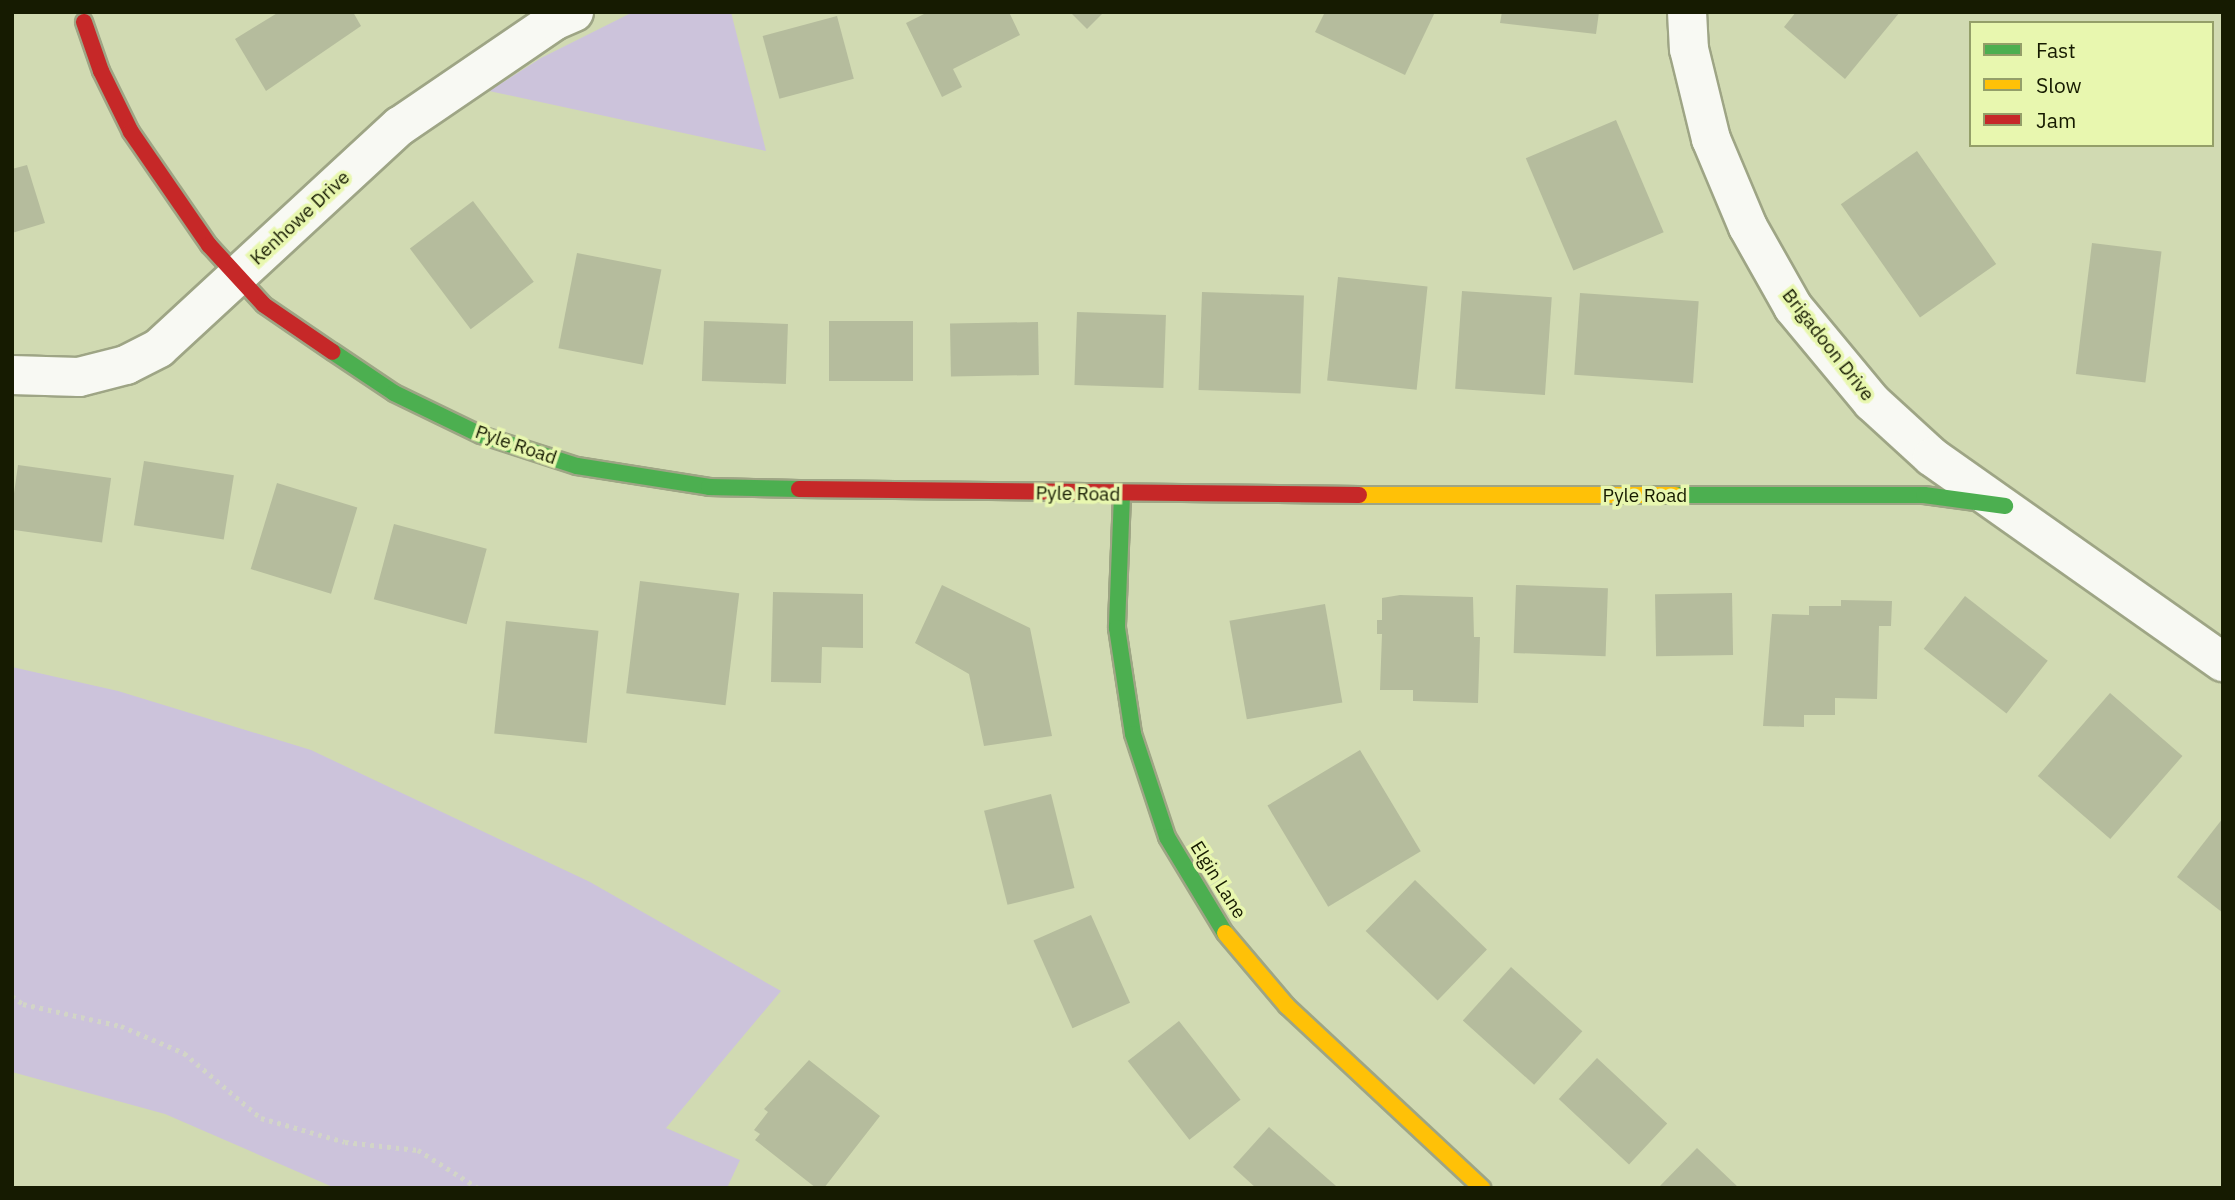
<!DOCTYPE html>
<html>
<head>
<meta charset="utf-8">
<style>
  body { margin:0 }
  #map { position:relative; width:2235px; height:1200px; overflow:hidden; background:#d1dab2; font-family:"IBM Plex Sans",sans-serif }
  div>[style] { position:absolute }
  .green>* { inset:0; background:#ccc3db }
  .building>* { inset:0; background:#b5bc9d; transform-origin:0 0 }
  .path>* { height:4.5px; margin-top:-2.25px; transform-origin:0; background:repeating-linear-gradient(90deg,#d2d5c7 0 3.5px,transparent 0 8.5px) }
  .roads { filter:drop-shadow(2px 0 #9ea585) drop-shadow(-2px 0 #9ea585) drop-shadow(0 2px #9ea585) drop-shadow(0 -2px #9ea585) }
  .street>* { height:38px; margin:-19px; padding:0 19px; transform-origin:19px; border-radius:19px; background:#f8f9f3 }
  .fast>* { height:16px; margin:-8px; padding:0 8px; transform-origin:8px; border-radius:8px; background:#4caf50 }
  .slow>* { height:16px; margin:-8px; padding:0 8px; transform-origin:8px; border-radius:8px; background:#ffc107 }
  .jam>* { height:16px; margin:-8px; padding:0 8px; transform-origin:8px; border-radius:8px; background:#c62828 }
  span { translate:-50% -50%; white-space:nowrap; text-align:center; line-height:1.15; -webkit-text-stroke:7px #e8f7af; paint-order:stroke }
  .street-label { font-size:19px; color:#161b01 }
  .frame { position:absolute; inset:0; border:14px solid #161b01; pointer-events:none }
  .legend { position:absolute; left:1969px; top:21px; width:245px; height:126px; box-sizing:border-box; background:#e8f7af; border:2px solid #949f69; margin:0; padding:9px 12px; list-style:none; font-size:21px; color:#161b01 }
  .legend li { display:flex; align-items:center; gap:14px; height:35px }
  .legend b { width:35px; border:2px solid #949f69 }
</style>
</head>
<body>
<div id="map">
  <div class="green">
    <i style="clip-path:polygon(633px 12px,731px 12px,766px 151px,489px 91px,541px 58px)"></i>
    <i style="clip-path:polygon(12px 667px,118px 691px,311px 750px,590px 882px,781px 991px,666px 1128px,740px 1160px,727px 1188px,335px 1188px,165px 1114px,12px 1072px)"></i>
  </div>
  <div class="building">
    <i style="clip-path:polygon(279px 12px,353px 12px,361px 26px,266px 91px,235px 39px)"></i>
    <i style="clip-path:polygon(928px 12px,1009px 12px,1020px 35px,953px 69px,962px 87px,942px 97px,906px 23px)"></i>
    <i style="clip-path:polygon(1070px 12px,1104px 12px,1087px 29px)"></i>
    <i style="clip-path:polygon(1325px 12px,1435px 12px,1405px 75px,1315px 32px)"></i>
    <i style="clip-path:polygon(1502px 12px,1599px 12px,1596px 34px,1500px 23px)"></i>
    <i style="clip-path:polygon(1796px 12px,1900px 12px,1845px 79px,1784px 27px)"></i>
    <i style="left:837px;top:16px;width:65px;height:77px;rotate:75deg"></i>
    <i style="left:1616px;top:120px;width:122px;height:98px;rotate:67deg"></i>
    <i style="left:1917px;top:151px;width:138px;height:93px;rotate:55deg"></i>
    <i style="clip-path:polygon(27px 165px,45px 223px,12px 233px,12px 169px)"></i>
    <i style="left:473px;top:201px;width:101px;height:79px;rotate:53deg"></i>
    <i style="left:2092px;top:243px;width:70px;height:132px;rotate:7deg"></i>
    <i style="left:577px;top:253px;width:86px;height:97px;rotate:11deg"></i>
    <i style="left:1338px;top:277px;width:90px;height:104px;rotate:6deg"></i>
    <i style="left:1462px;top:291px;width:90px;height:98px;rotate:4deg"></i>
    <i style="left:1202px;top:292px;width:102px;height:98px;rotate:2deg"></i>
    <i style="left:1580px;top:293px;width:119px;height:82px;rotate:4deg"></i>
    <i style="left:1077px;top:312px;width:89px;height:73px;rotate:2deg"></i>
    <i style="left:704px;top:321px;width:84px;height:60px;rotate:2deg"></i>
    <i style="left:913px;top:321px;width:60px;height:84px;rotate:90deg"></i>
    <i style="left:1038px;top:322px;width:53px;height:88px;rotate:89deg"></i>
    <i style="left:144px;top:461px;width:91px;height:65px;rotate:9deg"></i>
    <i style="left:18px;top:465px;width:94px;height:65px;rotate:8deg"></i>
    <i style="left:277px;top:483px;width:84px;height:90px;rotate:17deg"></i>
    <i style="left:394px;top:524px;width:96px;height:78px;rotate:15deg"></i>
    <i style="left:640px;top:581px;width:100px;height:113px;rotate:7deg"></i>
    <i style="clip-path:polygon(942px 585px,1030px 628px,1052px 736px,984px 746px,969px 674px,915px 643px)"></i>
    <i style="left:1516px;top:585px;width:92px;height:68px;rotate:2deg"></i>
    <i style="clip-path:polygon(773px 592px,863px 594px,863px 648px,822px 647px,821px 683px,771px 682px)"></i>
    <i style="left:1732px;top:593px;width:62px;height:77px;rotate:89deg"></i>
    <i style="clip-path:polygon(1400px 595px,1473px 597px,1474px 637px,1480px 637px,1478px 703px,1413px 701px,1413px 690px,1380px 690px,1382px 634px,1377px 634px,1377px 620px,1382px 620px,1382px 598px)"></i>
    <i style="left:1965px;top:596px;width:105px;height:67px;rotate:38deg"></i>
    <i style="clip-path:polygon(1841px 600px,1892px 601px,1891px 626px,1879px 626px,1877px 699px,1835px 698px,1835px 715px,1804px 715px,1804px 727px,1763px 726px,1772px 614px,1809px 615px,1809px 606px,1841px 606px)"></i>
    <i style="left:1325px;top:604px;width:100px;height:97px;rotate:80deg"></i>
    <i style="left:506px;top:621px;width:93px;height:113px;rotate:6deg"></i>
    <i style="left:2110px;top:693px;width:96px;height:110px;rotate:41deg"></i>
    <i style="left:1360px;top:750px;width:118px;height:108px;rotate:59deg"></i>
    <i style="left:1051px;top:794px;width:97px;height:69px;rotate:76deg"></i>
    <i style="clip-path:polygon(2223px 818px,2223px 913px,2177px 877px)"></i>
    <i style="left:1415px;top:880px;width:100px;height:71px;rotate:44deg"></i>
    <i style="left:1091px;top:915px;width:96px;height:63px;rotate:66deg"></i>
    <i style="left:1511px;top:967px;width:96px;height:72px;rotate:42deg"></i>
    <i style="left:1179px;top:1021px;width:100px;height:65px;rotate:52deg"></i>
    <i style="left:1597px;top:1058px;width:96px;height:56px;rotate:43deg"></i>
    <i style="clip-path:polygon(809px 1060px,880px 1116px,824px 1188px,816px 1188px,755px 1140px,760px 1134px,754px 1130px,768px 1112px,764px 1109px)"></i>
    <i style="clip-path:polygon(1269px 1127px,1336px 1186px,1334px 1188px,1256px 1188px,1233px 1167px)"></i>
    <i style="clip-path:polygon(1697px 1148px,1739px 1188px,1658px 1188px)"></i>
  </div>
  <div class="path">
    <i style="left:12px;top:996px;width:14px;rotate:36deg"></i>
    <i style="left:23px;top:1004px;width:100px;rotate:12.7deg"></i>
    <i style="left:121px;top:1026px;width:69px;rotate:23.2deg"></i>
    <i style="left:184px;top:1053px;width:101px;rotate:40.2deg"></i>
    <i style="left:261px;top:1118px;width:87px;rotate:15.9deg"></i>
    <i style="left:345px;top:1142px;width:73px;rotate:6.3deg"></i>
    <i style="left:418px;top:1150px;width:71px;rotate:32.3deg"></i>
  </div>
  <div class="roads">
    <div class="street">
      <i style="left:1687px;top:12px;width:37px;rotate:87deg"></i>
      <i style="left:1689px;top:49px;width:93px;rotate:76.3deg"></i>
      <i style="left:1711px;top:139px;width:95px;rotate:67.2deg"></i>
      <i style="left:1748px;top:227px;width:92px;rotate:60.6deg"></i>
      <i style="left:1793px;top:307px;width:124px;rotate:50.3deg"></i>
      <i style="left:1872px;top:402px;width:81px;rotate:42.5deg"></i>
      <i style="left:1932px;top:457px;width:356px;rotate:35.2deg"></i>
      <i style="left:12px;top:375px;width:67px;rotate:1.7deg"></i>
      <i style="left:79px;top:377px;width:49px;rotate:-14.3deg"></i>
      <i style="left:126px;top:365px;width:37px;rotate:-27deg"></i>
      <i style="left:159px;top:348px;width:328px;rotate:-42.7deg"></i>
      <i style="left:400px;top:126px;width:186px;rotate:-34.3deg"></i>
      <i style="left:554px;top:21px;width:22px;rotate:-24deg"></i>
    </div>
    <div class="fast">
      <i style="left:333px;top:352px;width:73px;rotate:33.9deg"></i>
      <i style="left:394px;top:393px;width:97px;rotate:25.8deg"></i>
      <i style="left:481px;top:435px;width:101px;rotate:17.9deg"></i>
      <i style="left:577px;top:466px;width:134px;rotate:9deg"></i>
      <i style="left:709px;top:487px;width:90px;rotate:1.3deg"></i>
      <i style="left:1122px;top:495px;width:133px;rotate:92.2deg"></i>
      <i style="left:1117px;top:628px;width:107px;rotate:81.4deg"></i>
      <i style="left:1133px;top:734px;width:108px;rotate:71.7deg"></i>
      <i style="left:1167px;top:837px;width:112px;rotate:58.9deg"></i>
      <i style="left:1675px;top:495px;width:249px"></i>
      <i style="left:1924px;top:495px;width:82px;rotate:7.7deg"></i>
    </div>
    <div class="slow">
      <i style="left:1359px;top:495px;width:316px"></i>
      <i style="left:1225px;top:933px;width:96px;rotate:49.7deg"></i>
      <i style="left:1287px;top:1006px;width:267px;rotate:43deg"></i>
    </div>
    <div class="jam">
      <i style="left:84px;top:22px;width:52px;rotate:70.9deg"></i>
      <i style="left:101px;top:71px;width:68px;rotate:63.8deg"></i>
      <i style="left:131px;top:132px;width:137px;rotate:55.4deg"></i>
      <i style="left:209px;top:245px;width:81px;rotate:47.5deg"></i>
      <i style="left:264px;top:305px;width:83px;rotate:34.3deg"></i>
      <i style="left:799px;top:489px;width:560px;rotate:0.61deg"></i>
    </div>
  </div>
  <div class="street-label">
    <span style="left:300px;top:218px;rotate:-43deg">Kenhowe Drive</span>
    <span style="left:1828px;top:345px;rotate:52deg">Brigadoon Drive</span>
    <span style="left:516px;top:445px;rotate:19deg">Pyle Road</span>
    <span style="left:1078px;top:494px;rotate:1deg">Pyle Road</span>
    <span style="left:1645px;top:496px">Pyle Road</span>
    <span style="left:1218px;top:880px;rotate:58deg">Elgin Lane</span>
  </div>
  <div class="frame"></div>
  <ul class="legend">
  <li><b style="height:9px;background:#4caf50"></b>Fast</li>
  <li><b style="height:9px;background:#ffc107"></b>Slow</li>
  <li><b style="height:9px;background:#c62828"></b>Jam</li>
  </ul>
</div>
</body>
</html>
